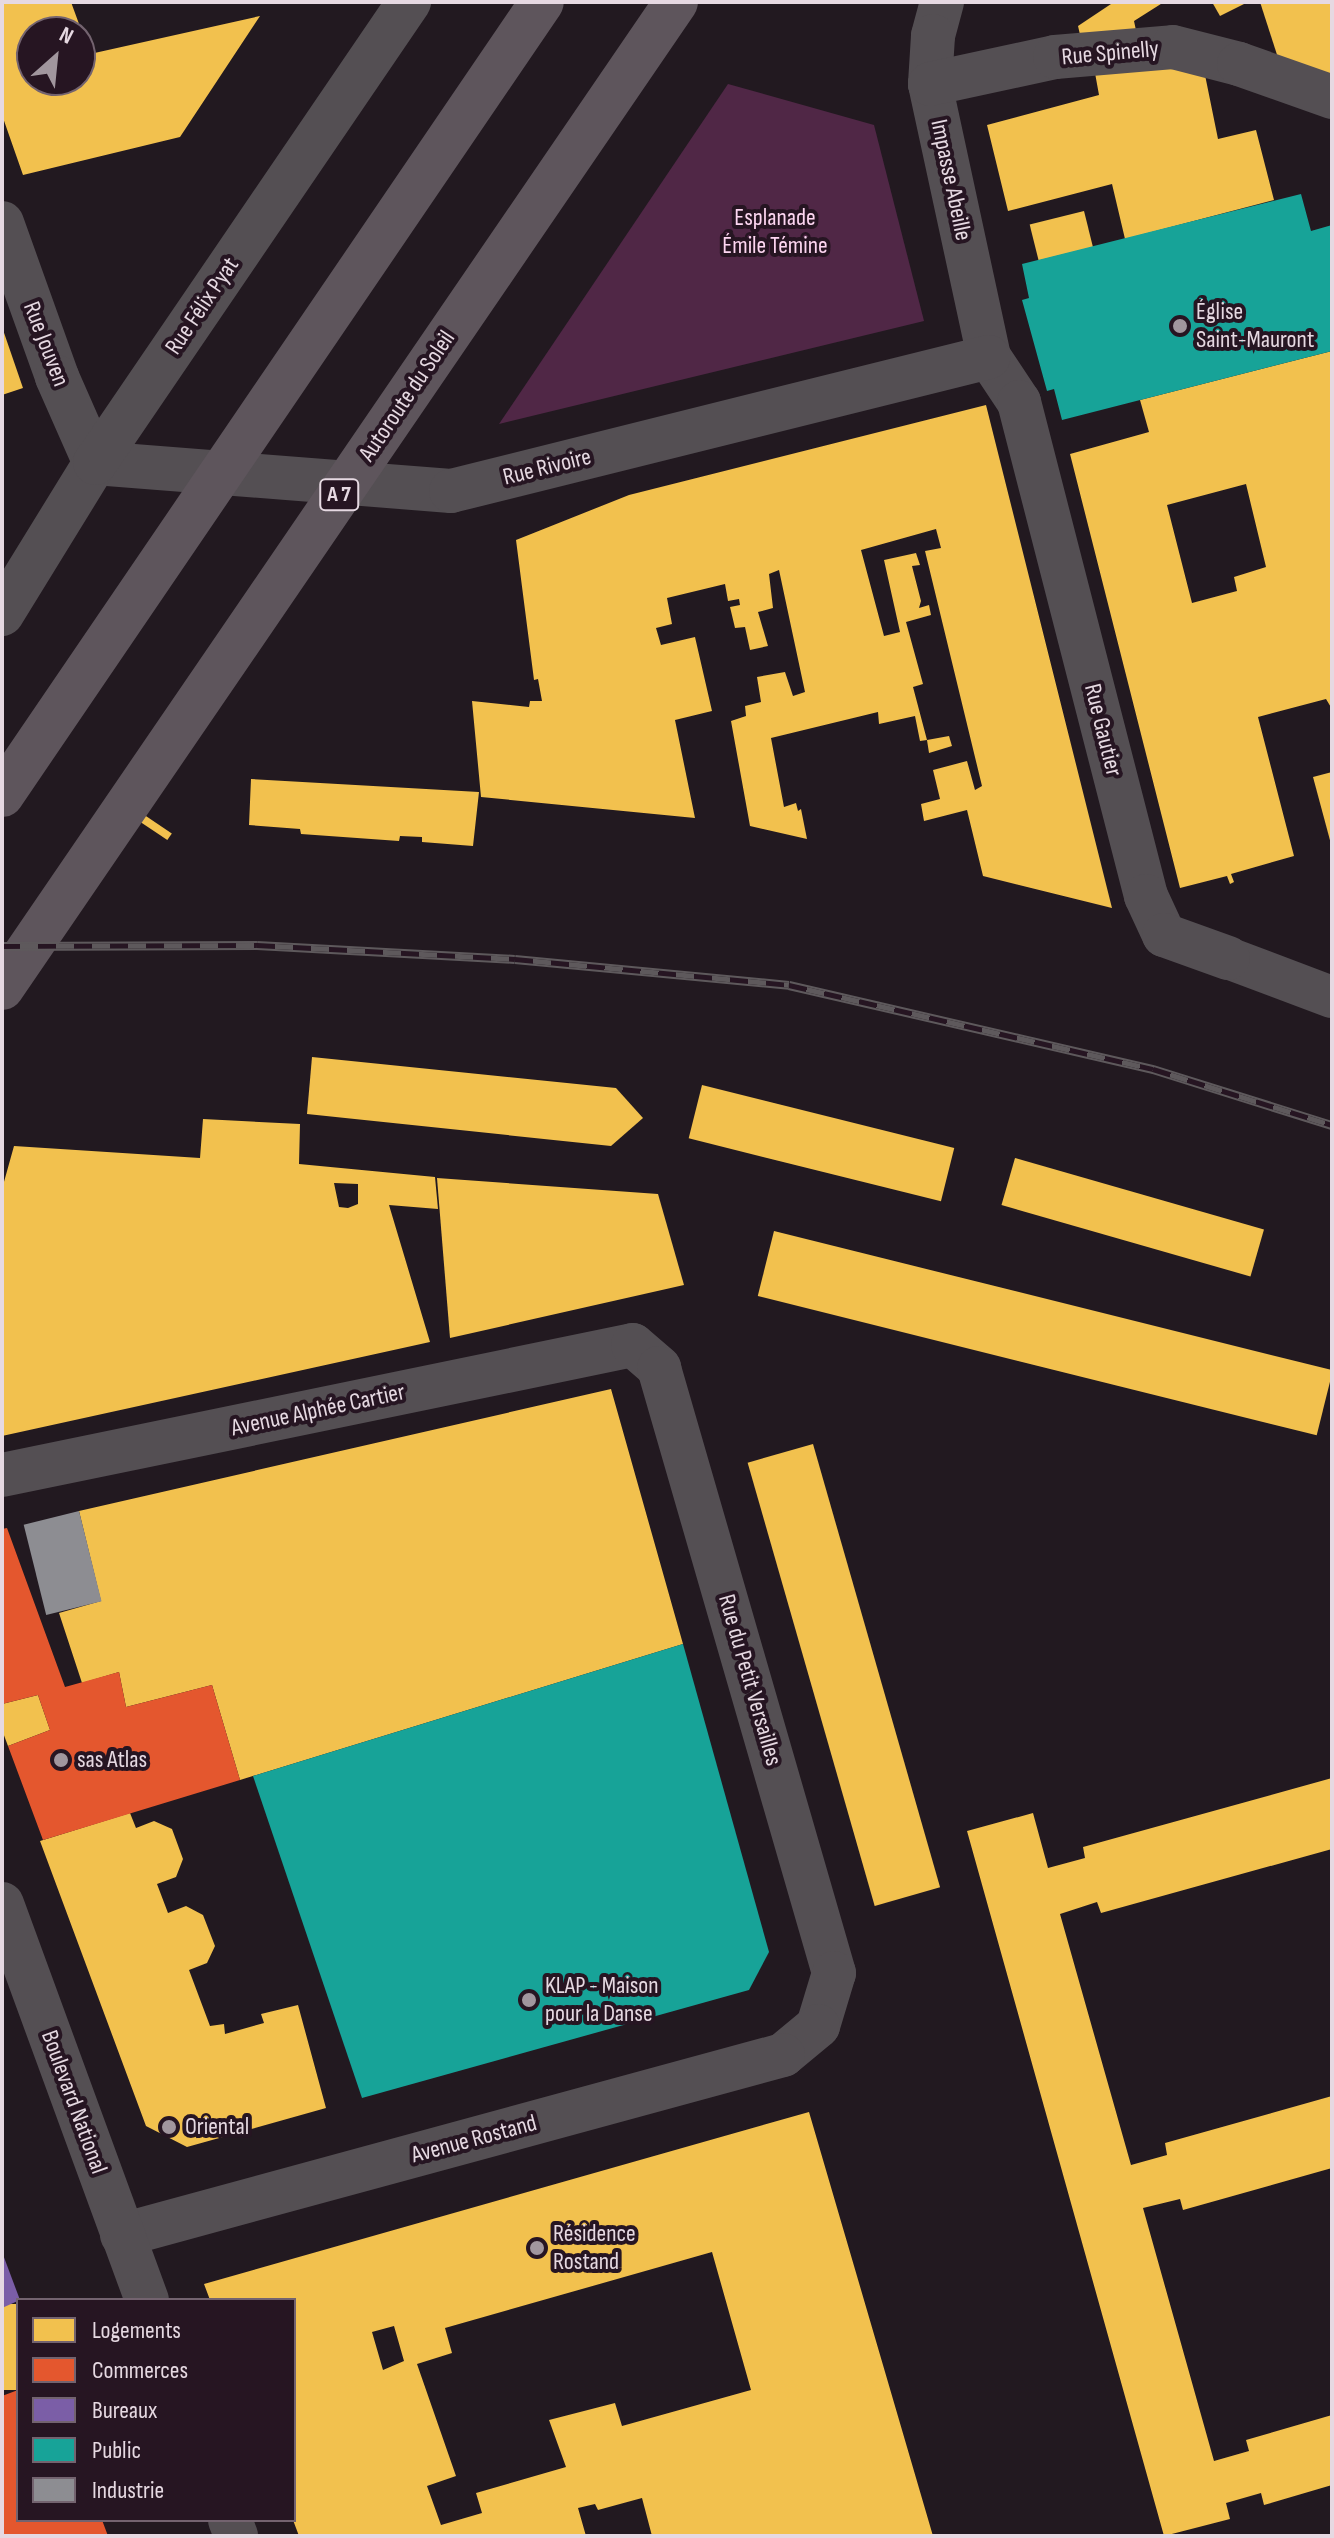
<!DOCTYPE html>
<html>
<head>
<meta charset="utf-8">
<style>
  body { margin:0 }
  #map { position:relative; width:1334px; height:2538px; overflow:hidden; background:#221920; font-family:"Sofia Sans Condensed",sans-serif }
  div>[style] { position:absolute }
  .green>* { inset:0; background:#502746 }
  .homes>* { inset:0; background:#f2c14e; transform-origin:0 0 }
  .shops>* { inset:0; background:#e4572e }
  .offices>* { inset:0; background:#7b5ea7 }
  .public>* { inset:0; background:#17a398 }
  .industry>* { inset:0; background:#8d8d92; transform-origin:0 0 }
  .pedestrian>* { height:42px; margin:-21px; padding:0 21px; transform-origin:21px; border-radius:21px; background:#544f53 }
  .minor>* { height:44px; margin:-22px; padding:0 22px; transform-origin:22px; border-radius:22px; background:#544f53 }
  .motorway>* { height:44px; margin:-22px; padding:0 22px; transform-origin:22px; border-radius:22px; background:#5e555c }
  .rail>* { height:9px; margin-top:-4.5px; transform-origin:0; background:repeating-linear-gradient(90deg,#261522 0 18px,#5e595c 0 36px); box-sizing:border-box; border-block:2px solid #5e595c }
  .dots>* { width:22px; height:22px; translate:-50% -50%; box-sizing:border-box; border:4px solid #261522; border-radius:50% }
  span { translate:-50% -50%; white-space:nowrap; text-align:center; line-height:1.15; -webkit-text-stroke:8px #261522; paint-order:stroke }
  .shield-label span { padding:2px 6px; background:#261522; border:2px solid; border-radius:6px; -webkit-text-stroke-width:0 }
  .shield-label { font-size:22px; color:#e6d9e2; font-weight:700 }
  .street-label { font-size:24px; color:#e6d9e2 }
  .park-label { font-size:24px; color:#fdd6f1 }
  .poi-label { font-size:24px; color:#e6d9e2 }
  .left { translate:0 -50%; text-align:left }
  .frame { position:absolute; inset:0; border:4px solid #e6d9e2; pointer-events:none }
  .legend { position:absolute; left:16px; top:2298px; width:280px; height:224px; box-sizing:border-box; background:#261522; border:2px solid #73636f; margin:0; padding:10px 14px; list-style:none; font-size:24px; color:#e6d9e2 }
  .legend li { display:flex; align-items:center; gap:16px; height:40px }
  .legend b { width:40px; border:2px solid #73636f }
  .north { position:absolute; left:16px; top:16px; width:80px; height:80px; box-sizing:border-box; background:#261522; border:2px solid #73636f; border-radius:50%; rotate:27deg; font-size:22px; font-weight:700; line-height:32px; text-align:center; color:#e6d9e2 }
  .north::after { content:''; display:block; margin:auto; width:28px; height:36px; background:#a1969e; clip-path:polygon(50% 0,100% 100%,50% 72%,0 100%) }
</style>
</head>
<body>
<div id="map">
  <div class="green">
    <i style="clip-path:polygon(728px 84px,874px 125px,924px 321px,499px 424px)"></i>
  </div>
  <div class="homes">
    <i style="clip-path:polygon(evenodd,2px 2px,71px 2px,90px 54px,260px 16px,180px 137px,23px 175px,2px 115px,2px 2px,32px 32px,80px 32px,80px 80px,32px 80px,32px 32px)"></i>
    <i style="clip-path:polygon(1114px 2px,1164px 2px,1134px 21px,1137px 35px,1081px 39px,1078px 26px)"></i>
    <i style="clip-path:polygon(1212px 2px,1248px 2px,1220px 16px)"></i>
    <i style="clip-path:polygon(1260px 2px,1332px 2px,1332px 77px,1280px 64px)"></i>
    <i style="clip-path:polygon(1155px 65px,1204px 70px,1218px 139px,1256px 130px,1274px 200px,1125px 239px,1112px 184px,1008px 211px,987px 125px,1099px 95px,1095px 73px)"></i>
    <i style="left:1084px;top:211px;width:37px;height:56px;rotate:76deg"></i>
    <i style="clip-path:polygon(2px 327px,23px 388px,2px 395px)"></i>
    <i style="clip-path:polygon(evenodd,1332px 351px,1332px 709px,1326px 699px,1258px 717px,1294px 856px,1231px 874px,1234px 882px,1230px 884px,1227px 876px,1180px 888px,1070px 454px,1149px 432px,1140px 400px,1332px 351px,1246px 484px,1266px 567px,1234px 577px,1237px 591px,1192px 603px,1167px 505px,1246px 484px)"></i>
    <i style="clip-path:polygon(986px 405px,1112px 908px,983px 876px,967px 810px,924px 821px,921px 804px,940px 799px,933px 770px,967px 761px,975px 790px,982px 786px,925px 551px,941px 548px,936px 529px,861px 550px,884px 636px,900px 632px,884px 560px,916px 553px,920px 565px,912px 566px,921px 601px,919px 608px,929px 605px,931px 615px,906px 622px,923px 684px,913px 687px,927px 740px,920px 741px,915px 716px,879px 724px,878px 712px,771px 738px,784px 807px,796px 803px,798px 811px,801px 809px,807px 839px,750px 826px,731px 721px,746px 716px,745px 706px,761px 702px,757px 677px,785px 672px,793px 696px,805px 692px,779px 570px,769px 574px,773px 608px,758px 612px,768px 646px,750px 650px,745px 627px,735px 628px,730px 607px,740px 605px,739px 599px,728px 601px,725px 584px,667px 598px,672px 624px,656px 628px,661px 645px,695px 637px,712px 711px,675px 720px,695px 818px,481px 797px,472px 701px,529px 707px,530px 701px,542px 701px,538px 679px,534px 680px,516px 540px,629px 495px)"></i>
    <i style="clip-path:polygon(949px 736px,952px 746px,929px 753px,927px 740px)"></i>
    <i style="clip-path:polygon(1332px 772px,1332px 844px,1331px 844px,1313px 777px)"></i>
    <i style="clip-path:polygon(251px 779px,479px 792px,473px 846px,422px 842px,422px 837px,400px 836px,399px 841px,301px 834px,300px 829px,249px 825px)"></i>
    <i style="left:137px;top:810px;width:42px;height:8px;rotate:34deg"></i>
    <i style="clip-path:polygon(312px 1057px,616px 1088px,643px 1118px,611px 1146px,307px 1114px)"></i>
    <i style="left:702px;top:1085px;width:260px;height:55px;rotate:14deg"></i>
    <i style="clip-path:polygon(evenodd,203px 1119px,300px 1124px,299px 1164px,435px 1177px,438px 1209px,389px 1205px,430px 1342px,2px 1436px,2px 1189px,14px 1146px,200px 1158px,203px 1119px,334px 1183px,358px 1184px,358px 1204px,348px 1208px,339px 1207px,334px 1183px)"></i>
    <i style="left:1015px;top:1158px;width:259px;height:49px;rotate:16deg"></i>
    <i style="clip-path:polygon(437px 1178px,658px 1194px,684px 1285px,450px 1338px)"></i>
    <i style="left:774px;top:1231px;width:576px;height:67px;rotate:14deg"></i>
    <i style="clip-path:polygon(611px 1389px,683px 1644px,240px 1780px,212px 1685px,126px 1707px,119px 1672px,82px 1683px,59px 1613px,101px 1601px,79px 1511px)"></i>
    <i style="left:813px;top:1444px;width:461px;height:68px;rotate:74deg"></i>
    <i style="clip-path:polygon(38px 1695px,50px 1730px,8px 1746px,2px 1730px,2px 1704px)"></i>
    <i style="clip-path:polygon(1332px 1778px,1332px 1849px,1101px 1913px,1097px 1902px,1060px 1914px,1131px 2165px,1167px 2155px,1165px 2143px,1332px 2096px,1332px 2168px,1183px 2210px,1180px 2199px,1143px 2208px,1214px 2461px,1249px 2451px,1246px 2440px,1332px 2415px,1332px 2485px,1264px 2505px,1261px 2493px,1226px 2503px,1230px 2519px,1164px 2536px,967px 1831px,1033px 1813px,1048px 1868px,1085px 1858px,1083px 1847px)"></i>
    <i style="clip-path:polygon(130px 1813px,136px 1828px,154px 1821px,172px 1829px,183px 1859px,176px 1877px,157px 1884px,168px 1913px,186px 1906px,203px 1915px,215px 1946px,207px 1963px,189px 1970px,210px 2026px,224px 2024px,225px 2034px,264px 2023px,261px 2014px,298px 2005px,326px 2108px,187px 2147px,146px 2126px,40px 1841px)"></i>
    <i style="clip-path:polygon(evenodd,809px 2112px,933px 2536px,652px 2536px,642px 2498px,598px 2510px,595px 2504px,578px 2508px,586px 2536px,299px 2536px,293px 2520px,294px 2300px,210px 2300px,204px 2284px,809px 2112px,712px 2252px,751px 2390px,622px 2426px,615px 2403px,549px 2420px,566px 2467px,476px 2493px,482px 2513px,441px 2525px,427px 2486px,456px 2476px,417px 2364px,452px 2353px,445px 2328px,712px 2252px,809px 2112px,394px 2326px,404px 2361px,383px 2370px,372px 2332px,394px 2326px)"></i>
    <i style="left:18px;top:2304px;width:86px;height:16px;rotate:90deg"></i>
  </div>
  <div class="shops">
    <i style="clip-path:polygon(7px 1528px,65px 1687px,119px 1672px,126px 1707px,212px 1685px,240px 1780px,43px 1840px,8px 1746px,50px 1730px,38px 1695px,2px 1704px,2px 1529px)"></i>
    <i style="clip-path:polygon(18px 2390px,18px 2520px,102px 2520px,108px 2536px,2px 2536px,2px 2396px)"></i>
  </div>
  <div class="offices">
    <i style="clip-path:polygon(2px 2252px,20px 2300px,2px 2308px)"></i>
  </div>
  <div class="public">
    <i style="clip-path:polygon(1301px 194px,1311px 231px,1332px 225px,1332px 351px,1062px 420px,1054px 389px,1047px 391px,1022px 300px,1029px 298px,1022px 264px)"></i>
    <i style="clip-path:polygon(683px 1644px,769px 1952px,749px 1990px,362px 2098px,253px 1776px)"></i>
  </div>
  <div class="industry">
    <i style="left:79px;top:1511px;width:93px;height:57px;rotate:76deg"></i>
  </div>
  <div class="pedestrian">
    <i style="left:1228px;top:958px;width:111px;rotate:20.6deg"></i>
  </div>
  <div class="minor">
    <i style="left:942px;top:2px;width:35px;rotate:105deg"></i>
    <i style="left:933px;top:36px;width:48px;rotate:93.6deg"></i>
    <i style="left:930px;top:84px;width:279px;rotate:77.8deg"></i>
    <i style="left:989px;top:357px;width:54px;rotate:56.3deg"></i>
    <i style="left:1019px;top:402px;width:510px;rotate:75.58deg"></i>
    <i style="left:1146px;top:896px;width:43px;rotate:65.2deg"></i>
    <i style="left:1164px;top:935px;width:68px;rotate:19.8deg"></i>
    <i style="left:930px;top:84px;width:128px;rotate:-12.2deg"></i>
    <i style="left:1055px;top:57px;width:118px;rotate:-4.8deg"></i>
    <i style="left:1173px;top:47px;width:68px;rotate:14.4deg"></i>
    <i style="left:1239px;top:64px;width:99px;rotate:19.5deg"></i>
    <i style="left:2px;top:223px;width:164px;rotate:70.3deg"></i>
    <i style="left:57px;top:377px;width:94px;rotate:66.2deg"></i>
    <i style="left:95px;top:463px;width:357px;rotate:4.5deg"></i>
    <i style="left:451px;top:491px;width:554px;rotate:-13.99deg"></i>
    <i style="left:2px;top:614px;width:177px;rotate:-58.4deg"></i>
    <i style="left:95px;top:463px;width:558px;rotate:-55.74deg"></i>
    <i style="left:2px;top:1475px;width:644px;rotate:-11.64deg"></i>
    <i style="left:633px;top:1345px;width:35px;rotate:41deg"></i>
    <i style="left:659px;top:1368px;width:630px;rotate:73.87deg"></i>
    <i style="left:834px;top:1973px;width:55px;rotate:106.8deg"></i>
    <i style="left:818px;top:2026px;width:45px;rotate:140.4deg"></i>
    <i style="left:783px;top:2055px;width:685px;rotate:164.77deg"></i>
    <i style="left:2px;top:1904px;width:422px;rotate:69.9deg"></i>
    <i style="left:230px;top:2520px;width:17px;rotate:69deg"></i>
  </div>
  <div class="motorway">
    <i style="left:2px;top:795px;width:959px;rotate:-55.75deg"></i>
    <i style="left:2px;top:988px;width:1194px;rotate:-55.64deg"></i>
  </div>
  <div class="rail">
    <i style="left:2px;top:946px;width:255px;rotate:-0.2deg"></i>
    <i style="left:257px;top:945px;width:258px;rotate:3.1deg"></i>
    <i style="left:515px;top:959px;width:275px;rotate:5.4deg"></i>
    <i style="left:789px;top:985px;width:374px;rotate:13deg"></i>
    <i style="left:1153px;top:1069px;width:188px;rotate:17.4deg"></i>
  </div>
  <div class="dots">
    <i style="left:1180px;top:326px;background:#a1969e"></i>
    <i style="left:61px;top:1760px;background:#a1969e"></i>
    <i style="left:529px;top:2000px;background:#a1969e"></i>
    <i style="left:169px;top:2127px;background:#a1969e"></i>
    <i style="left:537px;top:2248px;background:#a1969e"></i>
  </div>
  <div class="shield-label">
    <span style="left:339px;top:495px">A 7</span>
  </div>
  <div class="street-label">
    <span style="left:1110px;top:53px;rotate:-5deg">Rue Spinelly</span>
    <span style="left:951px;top:180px;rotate:78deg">Impasse Abeille</span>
    <span style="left:202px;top:306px;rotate:-56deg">Rue Félix Pyat</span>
    <span style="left:46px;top:344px;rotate:69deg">Rue Jouven</span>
    <span style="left:407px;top:396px;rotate:-56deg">Autoroute du Soleil</span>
    <span style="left:547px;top:467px;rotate:-14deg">Rue Rivoire</span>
    <span style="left:1103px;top:730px;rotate:76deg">Rue Gautier</span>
    <span style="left:318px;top:1410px;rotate:-12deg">Avenue Alphée Cartier</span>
    <span style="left:750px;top:1680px;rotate:74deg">Rue du Petit Versailles</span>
    <span style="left:74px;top:2102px;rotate:70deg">Boulevard National</span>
    <span style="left:474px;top:2139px;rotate:-15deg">Avenue Rostand</span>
  </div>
  <div class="park-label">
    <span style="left:775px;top:232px">Esplanade<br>Émile Témine</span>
  </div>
  <div class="poi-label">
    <span class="left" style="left:1196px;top:326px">Église<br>Saint-Mauront</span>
    <span class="left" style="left:77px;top:1760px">sas Atlas</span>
    <span class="left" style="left:545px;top:2000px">KLAP - Maison<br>pour la Danse</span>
    <span class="left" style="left:185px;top:2127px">Oriental</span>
    <span class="left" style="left:553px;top:2248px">Résidence<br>Rostand</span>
  </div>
  <div class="frame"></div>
  <ul class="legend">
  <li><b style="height:22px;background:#f2c14e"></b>Logements</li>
  <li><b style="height:22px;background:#e4572e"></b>Commerces</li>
  <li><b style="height:22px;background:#7b5ea7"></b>Bureaux</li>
  <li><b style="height:22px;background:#17a398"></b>Public</li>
  <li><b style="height:22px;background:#8d8d92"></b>Industrie</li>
  </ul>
  <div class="north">N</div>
</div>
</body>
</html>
